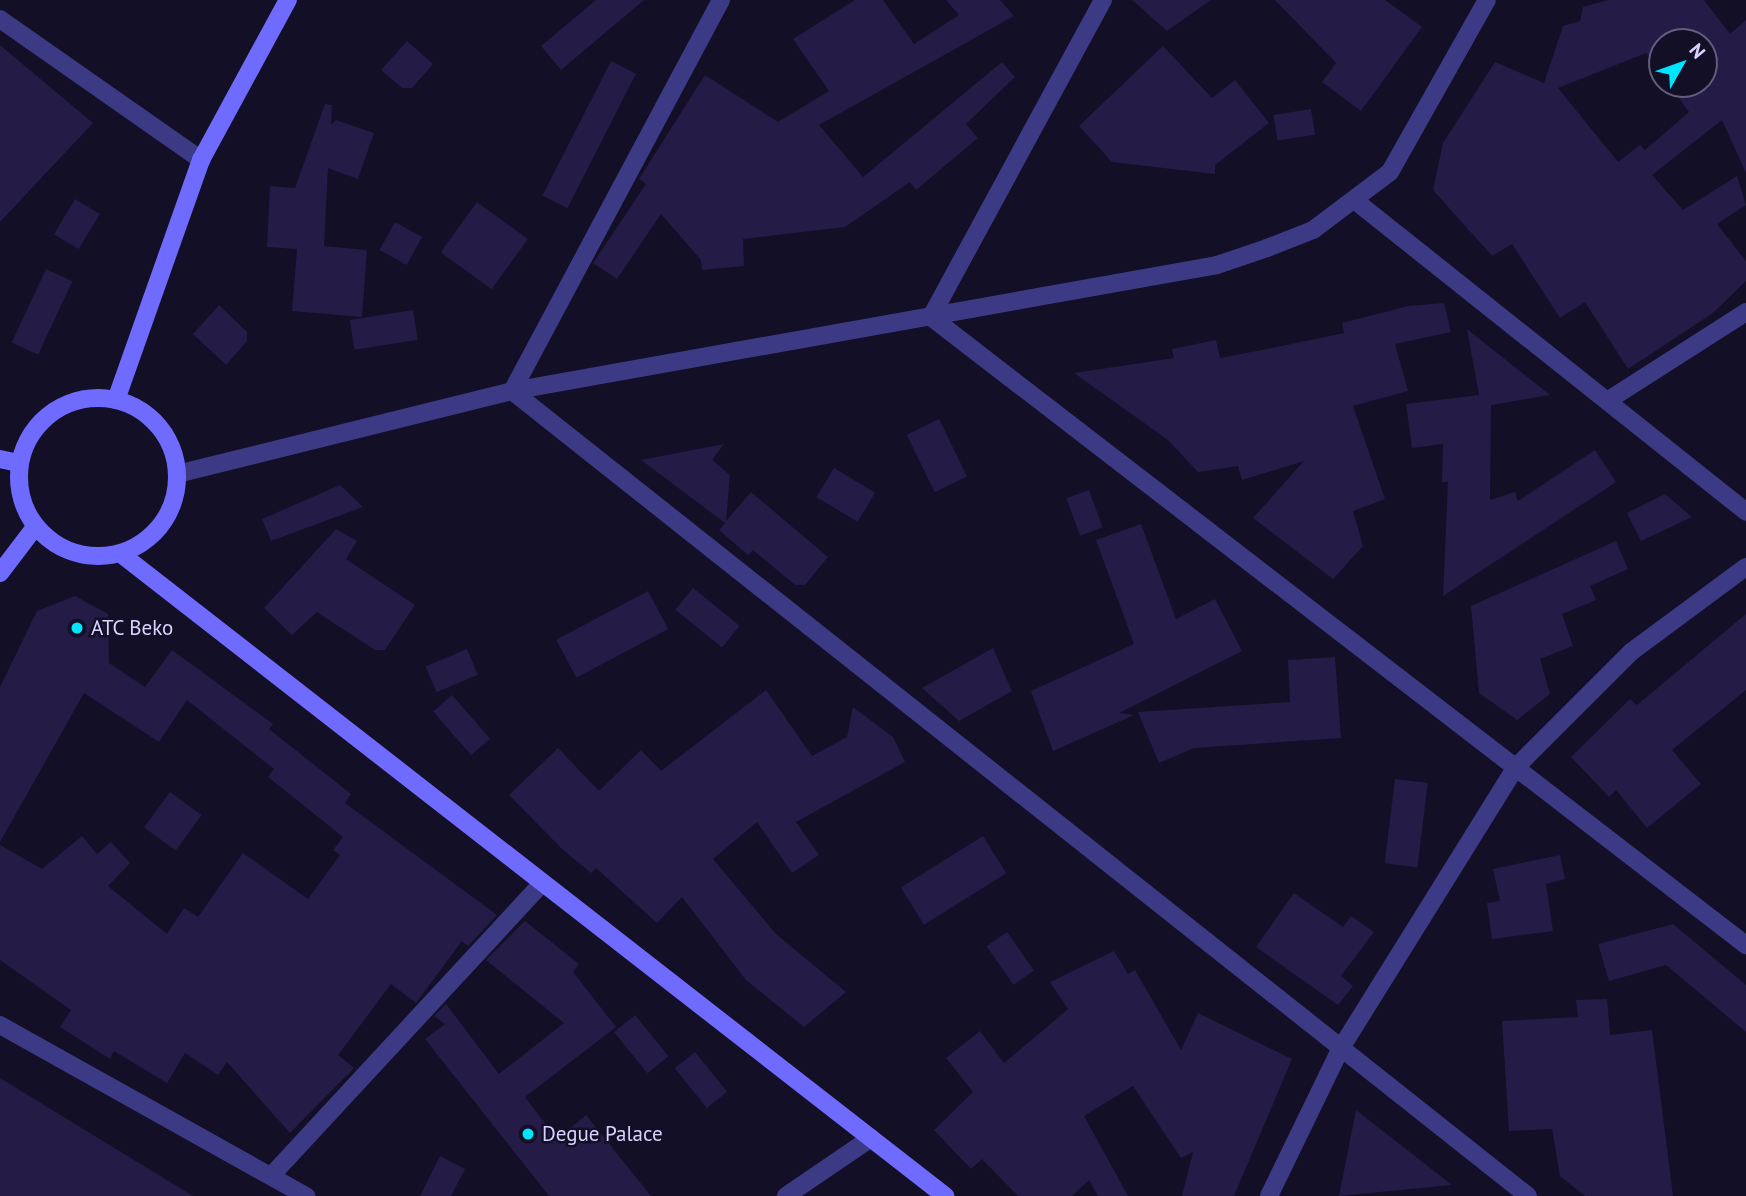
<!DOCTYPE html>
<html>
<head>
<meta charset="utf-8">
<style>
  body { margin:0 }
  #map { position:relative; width:1746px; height:1196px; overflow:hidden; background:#130f26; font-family:"PT Sans",sans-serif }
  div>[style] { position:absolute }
  .building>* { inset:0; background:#241b47; transform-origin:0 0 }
  .street>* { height:18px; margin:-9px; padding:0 9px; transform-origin:9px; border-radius:9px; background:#3d3a85 }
  .secondary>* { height:18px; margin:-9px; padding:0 9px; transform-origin:9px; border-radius:9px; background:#6f6bff }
  .secondary>.ring { margin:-9px; padding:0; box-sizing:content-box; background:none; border:18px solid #6f6bff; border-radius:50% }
  .dots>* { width:19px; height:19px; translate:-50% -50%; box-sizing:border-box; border:4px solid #130f26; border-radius:50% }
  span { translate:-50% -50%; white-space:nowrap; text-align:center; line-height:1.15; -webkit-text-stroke:5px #130f26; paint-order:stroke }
  .poi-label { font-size:21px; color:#d9d4ff }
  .left { translate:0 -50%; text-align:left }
  .north { position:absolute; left:1648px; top:28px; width:70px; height:70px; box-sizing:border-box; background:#130f26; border:2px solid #625e7d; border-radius:50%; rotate:50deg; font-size:19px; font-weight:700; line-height:28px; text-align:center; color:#d9d4ff }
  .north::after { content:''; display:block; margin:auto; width:24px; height:32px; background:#00e5ff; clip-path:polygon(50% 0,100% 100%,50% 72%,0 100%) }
</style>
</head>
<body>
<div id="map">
  <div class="building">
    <i style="clip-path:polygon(596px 0,644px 0,561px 70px,541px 46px)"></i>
    <i style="clip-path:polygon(855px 0,883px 0,914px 44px,959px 15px,946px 0,1000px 0,1014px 16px,819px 125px,863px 177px,1002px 62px,1015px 77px,966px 124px,978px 138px,916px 190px,910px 182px,845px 227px,743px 239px,744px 266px,702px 270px,701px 260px,661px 214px,617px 279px,593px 263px,646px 184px,639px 179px,705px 75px,778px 122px,829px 91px,793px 39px)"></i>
    <i style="clip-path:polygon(1132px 0,1211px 0,1167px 31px)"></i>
    <i style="clip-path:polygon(1275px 0,1385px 0,1422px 27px,1361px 111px,1322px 82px,1336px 63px)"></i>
    <i style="clip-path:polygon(evenodd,1608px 0,1704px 0,1730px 34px,1746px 20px,1746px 173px,1722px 120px,1652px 175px,1683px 210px,1737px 176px,1746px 205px,1717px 224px,1746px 261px,1746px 281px,1713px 313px,1628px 369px,1585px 302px,1560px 318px,1512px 244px,1492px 256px,1433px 190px,1443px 143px,1495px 62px,1544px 83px,1563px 26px,1580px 21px,1583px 7px,1608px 0,1662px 42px,1704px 42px,1704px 84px,1669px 84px,1689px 112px,1645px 150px,1640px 145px,1618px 162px,1558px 88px,1646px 53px,1662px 75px,1662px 42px)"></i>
    <i style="clip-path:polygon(407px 41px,433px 64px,412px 88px,402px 88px,381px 70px)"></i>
    <i style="clip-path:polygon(0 45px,93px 123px,0 222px)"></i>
    <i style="clip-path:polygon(1163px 46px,1212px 98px,1235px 80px,1269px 123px,1215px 165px,1215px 174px,1112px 162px,1079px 126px)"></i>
    <i style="left:611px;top:61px;width:28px;height:151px;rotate:27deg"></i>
    <i style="clip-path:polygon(325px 104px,332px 105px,331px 125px,336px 120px,374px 133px,358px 179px,328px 168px,324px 246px,367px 250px,362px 317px,292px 311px,297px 249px,267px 247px,270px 186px,295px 188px)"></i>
    <i style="left:1311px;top:109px;width:26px;height:38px;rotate:81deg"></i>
    <i style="left:75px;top:199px;width:29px;height:41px;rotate:31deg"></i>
    <i style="left:477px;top:202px;width:63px;height:62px;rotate:36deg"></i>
    <i style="left:395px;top:222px;width:31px;height:32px;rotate:29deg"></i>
    <i style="left:46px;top:269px;width:29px;height:81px;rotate:25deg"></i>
    <i style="clip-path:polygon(1444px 303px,1451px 332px,1395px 344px,1408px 391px,1353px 406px,1385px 499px,1353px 511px,1363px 546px,1333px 579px,1253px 518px,1304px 461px,1242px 480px,1238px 466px,1198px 472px,1168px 440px,1074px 373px,1174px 358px,1172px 349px,1216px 340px,1220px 358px,1272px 348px,1344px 333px,1342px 323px,1408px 306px)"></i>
    <i style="clip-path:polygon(219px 305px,247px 332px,247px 341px,226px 365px,193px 334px)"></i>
    <i style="left:413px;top:310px;width:30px;height:64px;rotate:81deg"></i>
    <i style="clip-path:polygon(1467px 329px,1550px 395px,1491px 405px,1490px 500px,1515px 492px,1518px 501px,1595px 450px,1616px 482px,1443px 596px,1448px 482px,1442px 482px,1443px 444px,1412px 448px,1406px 404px,1479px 395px)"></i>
    <i style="left:939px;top:419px;width:64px;height:36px;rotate:64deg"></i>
    <i style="clip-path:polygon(724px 444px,712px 460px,730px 475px,726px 521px,751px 492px,828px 557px,805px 585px,795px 585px,753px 550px,748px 555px,719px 530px,725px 523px,641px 460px)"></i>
    <i style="left:834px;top:468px;width:48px;height:34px;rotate:31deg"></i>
    <i style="clip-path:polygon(340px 485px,363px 507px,271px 541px,262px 519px)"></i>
    <i style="left:1089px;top:490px;width:40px;height:24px;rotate:70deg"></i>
    <i style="clip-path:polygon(1665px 494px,1692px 517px,1641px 541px,1627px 513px)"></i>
    <i style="clip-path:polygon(1141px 524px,1176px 619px,1215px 599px,1242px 651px,1119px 713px,1134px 715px,1053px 751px,1031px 691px,1134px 644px,1096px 540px)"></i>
    <i style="clip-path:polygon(336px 529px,357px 541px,346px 559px,415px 605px,385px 650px,375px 650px,317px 612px,292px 635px,264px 608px)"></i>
    <i style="clip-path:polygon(1616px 541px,1628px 569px,1590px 586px,1596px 600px,1562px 614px,1573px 646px,1540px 659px,1550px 694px,1517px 720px,1479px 693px,1471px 606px)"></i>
    <i style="left:693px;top:588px;width:60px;height:28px;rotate:39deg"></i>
    <i style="left:648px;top:591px;width:43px;height:104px;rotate:62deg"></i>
    <i style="clip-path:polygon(75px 596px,108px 614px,109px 663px,145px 687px,172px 650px,273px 724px,269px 729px,351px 794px,345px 803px,497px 915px,468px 946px,462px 941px,416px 1003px,391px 984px,338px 1055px,354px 1068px,290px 1133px,227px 1062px,218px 1075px,185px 1053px,167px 1083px,114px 1051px,110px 1059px,60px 1027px,71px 1010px,0 960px,0 845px,42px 869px,82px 836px,97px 854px,111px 842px,130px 863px,108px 886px,167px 934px,184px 908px,198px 917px,243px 853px,308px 899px,340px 855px,333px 850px,343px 837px,268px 777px,274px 769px,187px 700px,159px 742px,84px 693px,0 842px,0 687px,37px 611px)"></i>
    <i style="clip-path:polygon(1746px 614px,1746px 690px,1672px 750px,1701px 784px,1647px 828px,1616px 790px,1609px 797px,1571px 757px,1630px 699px,1637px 705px)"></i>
    <i style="clip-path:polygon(993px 648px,1012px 691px,959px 721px,922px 688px)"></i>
    <i style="left:467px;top:649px;width:28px;height:45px;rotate:67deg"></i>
    <i style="clip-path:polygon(1335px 657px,1341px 738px,1194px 748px,1159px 763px,1138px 712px,1290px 702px,1288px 660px)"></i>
    <i style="clip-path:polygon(766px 690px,812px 756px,847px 737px,853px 707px,893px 737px,905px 762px,796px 822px,819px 855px,792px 873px,757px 822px,713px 859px,776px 934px,846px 992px,804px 1027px,746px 980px,682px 897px,657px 923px,596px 868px,591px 873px,562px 849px,509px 795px,558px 748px,599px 791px,641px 750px,661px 771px)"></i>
    <i style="left:452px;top:695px;width:58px;height:25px;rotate:49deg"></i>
    <i style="left:1395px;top:779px;width:33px;height:85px;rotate:7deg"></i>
    <i style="left:170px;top:792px;width:39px;height:44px;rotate:36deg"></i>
    <i style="left:983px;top:836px;width:44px;height:97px;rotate:58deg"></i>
    <i style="clip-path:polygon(1560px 855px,1565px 879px,1546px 884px,1553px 931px,1492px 939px,1487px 903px,1500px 901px,1493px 869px)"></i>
    <i style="clip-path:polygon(1294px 893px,1343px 927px,1351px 916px,1374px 932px,1341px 976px,1353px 986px,1338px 1005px,1256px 947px)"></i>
    <i style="clip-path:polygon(525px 921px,579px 964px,573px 972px,616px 1027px,525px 1097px,557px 1139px,586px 1115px,651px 1196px,549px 1196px,425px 1039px,445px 1024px,434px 1016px,446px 1004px,499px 1074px,564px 1023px,486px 960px)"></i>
    <i style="clip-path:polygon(1673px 924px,1746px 985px,1746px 1032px,1666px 965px,1609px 981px,1598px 944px)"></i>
    <i style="left:1007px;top:932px;width:47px;height:25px;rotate:55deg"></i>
    <i style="clip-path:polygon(1114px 951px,1128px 974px,1135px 970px,1181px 1050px,1198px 1013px,1292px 1059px,1234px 1196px,1182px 1196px,1193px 1152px,1181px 1158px,1133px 1086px,1084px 1116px,1128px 1196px,1098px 1196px,1089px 1180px,1072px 1196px,1018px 1196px,982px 1159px,971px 1169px,934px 1130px,973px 1092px,946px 1058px,980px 1031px,1004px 1063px,1068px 1009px,1050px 982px)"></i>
    <i style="clip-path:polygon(1607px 999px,1610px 1035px,1652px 1030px,1673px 1196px,1585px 1196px,1560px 1176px,1552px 1129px,1509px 1131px,1502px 1021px,1578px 1017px,1576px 1000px)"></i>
    <i style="left:635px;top:1015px;width:53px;height:27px;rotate:51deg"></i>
    <i style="left:695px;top:1052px;width:51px;height:26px;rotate:51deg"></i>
    <i style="clip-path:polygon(0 1078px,193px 1196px,0 1196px)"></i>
    <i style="clip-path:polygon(1356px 1110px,1452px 1185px,1339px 1196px)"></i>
    <i style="clip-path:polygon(440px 1156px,465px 1169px,451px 1196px,420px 1196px)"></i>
  </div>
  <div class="street">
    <i style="left:721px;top:0;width:443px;rotate:118.1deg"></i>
    <i style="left:512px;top:391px;width:1296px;rotate:38.39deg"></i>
    <i style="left:1103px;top:0;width:361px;rotate:118.5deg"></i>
    <i style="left:931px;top:317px;width:1029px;rotate:37.62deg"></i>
    <i style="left:0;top:19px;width:246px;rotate:35deg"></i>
    <i style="left:1358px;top:203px;width:496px;rotate:38.5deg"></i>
    <i style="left:1607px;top:401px;width:165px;rotate:-32.6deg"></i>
    <i style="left:177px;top:474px;width:345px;rotate:-13.9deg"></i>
    <i style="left:512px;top:391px;width:716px;rotate:-10.13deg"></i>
    <i style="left:1217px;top:265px;width:53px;rotate:-18.8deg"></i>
    <i style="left:1267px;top:248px;width:49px;rotate:-21.4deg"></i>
    <i style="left:1313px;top:230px;width:96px;rotate:-37deg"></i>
    <i style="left:1390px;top:172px;width:197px;rotate:-60.6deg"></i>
    <i style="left:0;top:1025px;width:351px;rotate:29.2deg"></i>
    <i style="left:271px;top:1176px;width:398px;rotate:-47.2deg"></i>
    <i style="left:786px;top:1196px;width:103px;rotate:-34.3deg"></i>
    <i style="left:1269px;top:1196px;width:165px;rotate:-64.1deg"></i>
    <i style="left:1341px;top:1048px;width:330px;rotate:-58.1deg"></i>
    <i style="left:1515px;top:768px;width:164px;rotate:-45deg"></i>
    <i style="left:1631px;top:652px;width:143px;rotate:-36.5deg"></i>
  </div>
  <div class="secondary">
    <i class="ring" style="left:19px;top:398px;width:140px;height:140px"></i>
    <i style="left:116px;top:400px;width:255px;rotate:-70.5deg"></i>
    <i style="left:201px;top:160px;width:182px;rotate:-61.5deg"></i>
    <i style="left:0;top:459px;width:19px;rotate:12deg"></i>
    <i style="left:121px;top:554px;width:1045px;rotate:37.92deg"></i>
    <i style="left:0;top:573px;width:58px;rotate:-52.7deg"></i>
  </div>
  <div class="dots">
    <i style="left:77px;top:628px;background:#00e5ff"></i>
    <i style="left:528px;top:1134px;background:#00e5ff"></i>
  </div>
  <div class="poi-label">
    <span class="left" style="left:91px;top:628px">ATC Beko</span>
    <span class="left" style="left:542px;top:1134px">Degue Palace</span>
  </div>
  <div class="north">N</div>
</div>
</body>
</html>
